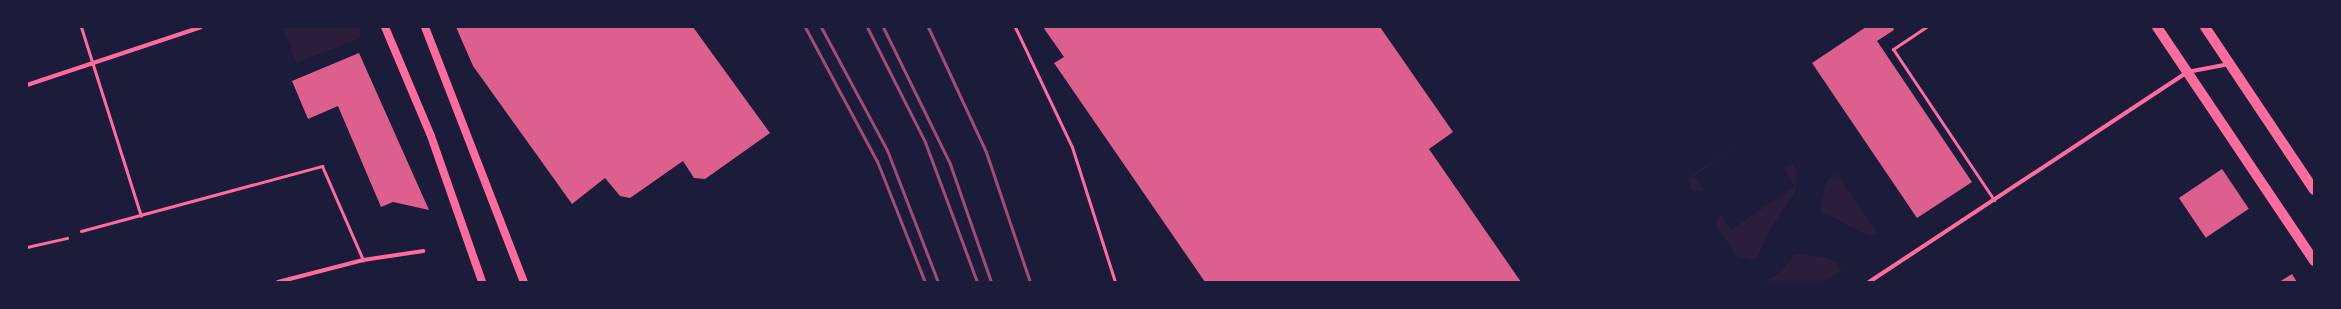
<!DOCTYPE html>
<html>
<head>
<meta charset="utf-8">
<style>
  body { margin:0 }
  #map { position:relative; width:2341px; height:309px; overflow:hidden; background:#1b1b3a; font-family:Roboto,sans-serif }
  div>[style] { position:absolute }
  .green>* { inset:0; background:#2a1e3b }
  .building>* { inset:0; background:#dd5f8e; transform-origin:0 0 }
  .path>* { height:2.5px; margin:-1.25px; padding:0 1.25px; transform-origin:1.25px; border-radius:1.25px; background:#ff6b9d }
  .service>* { height:3px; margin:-1.5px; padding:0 1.5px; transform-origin:1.5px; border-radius:1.5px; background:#ff6b9d }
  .minor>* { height:4px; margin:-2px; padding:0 2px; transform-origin:2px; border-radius:2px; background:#ff6b9d }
  .secondary>* { height:8px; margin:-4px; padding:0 4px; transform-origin:4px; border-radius:4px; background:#ff6b9d }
  .primary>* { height:10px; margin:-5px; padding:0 5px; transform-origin:5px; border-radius:5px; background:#ff6b9d }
  .rail>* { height:3px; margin:-1.5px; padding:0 1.5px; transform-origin:1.5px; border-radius:1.5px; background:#a44b75 }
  span { translate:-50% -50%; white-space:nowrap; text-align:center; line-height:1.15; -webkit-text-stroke:4px #1b1b3a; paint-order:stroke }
  .frame { position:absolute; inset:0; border:28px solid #1b1b3a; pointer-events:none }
</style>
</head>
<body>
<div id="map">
  <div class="green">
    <i style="clip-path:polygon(283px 27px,359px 27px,361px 38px,296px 63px)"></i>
    <i style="clip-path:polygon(1766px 126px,1694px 176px,1705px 192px,1691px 190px,1688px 178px)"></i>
    <i style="clip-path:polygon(1793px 164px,1797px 171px,1795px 192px,1770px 229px,1758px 256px,1753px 260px,1737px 256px,1716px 226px,1720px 214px,1731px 230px,1795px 186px,1784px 170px)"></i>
    <i style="clip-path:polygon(1837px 174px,1878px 234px,1869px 236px,1820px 211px,1826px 181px)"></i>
    <i style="clip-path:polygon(1795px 254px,1824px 257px,1836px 262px,1842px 270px,1824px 282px,1762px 282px,1781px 272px)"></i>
  </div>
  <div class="building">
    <i style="clip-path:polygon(456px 27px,693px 27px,770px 133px,705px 179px,694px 178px,683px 161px,630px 198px,620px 196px,605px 178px,572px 204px,473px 66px)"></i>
    <i style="clip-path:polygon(1043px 27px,1380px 27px,1453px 132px,1429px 149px,1521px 282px,1205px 282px,1054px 63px,1064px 57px)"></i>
    <i style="clip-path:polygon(1866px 27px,1893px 27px,1894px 30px,1877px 41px,1972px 182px,1917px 218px,1812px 63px)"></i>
    <i style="clip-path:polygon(359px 53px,429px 210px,393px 202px,381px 207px,338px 106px,308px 119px,292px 81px)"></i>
    <i style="left:2222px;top:169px;width:48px;height:52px;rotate:56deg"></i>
    <i style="clip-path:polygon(2292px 274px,2297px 282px,2279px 282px)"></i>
  </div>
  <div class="path">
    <i style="left:27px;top:247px;width:41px;rotate:-12.7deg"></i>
  </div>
  <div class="service">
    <i style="left:81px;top:27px;width:198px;rotate:72.4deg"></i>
    <i style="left:1015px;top:27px;width:133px;rotate:64.6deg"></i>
    <i style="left:1072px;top:147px;width:142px;rotate:72.3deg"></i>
    <i style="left:1926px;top:27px;width:40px;rotate:146deg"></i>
    <i style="left:1893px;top:49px;width:182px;rotate:56.2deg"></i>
    <i style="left:81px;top:231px;width:250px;rotate:-15.1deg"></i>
    <i style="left:322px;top:166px;width:103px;rotate:66.4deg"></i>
  </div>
  <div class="minor">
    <i style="left:27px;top:85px;width:183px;rotate:-18.4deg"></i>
    <i style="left:278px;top:282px;width:88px;rotate:-14.5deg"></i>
    <i style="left:363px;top:260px;width:61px;rotate:-8.5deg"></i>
    <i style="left:1869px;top:282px;width:381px;rotate:-33.4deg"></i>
    <i style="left:2187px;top:72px;width:43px;rotate:-10.8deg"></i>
  </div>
  <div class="secondary">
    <i style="left:385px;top:27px;width:118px;rotate:67.1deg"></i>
    <i style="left:431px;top:136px;width:155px;rotate:70.7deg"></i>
    <i style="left:425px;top:27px;width:274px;rotate:68.8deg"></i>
  </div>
  <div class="primary">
    <i style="left:2157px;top:27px;width:282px;rotate:56.1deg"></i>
    <i style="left:2205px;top:27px;width:196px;rotate:56.2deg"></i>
  </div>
  <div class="rail">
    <i style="left:805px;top:27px;width:152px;rotate:61.8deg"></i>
    <i style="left:877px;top:161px;width:130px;rotate:68.4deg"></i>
    <i style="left:821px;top:27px;width:140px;rotate:61.8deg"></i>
    <i style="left:887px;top:150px;width:142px;rotate:68.9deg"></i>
    <i style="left:867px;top:27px;width:129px;rotate:63.2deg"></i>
    <i style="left:925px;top:142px;width:149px;rotate:69.6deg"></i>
    <i style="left:883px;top:27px;width:153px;rotate:63.9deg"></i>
    <i style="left:950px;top:164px;width:125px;rotate:70.8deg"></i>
    <i style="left:928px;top:27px;width:138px;rotate:65.1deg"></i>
    <i style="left:986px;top:152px;width:137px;rotate:71.3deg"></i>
  </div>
  <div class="frame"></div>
</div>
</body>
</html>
